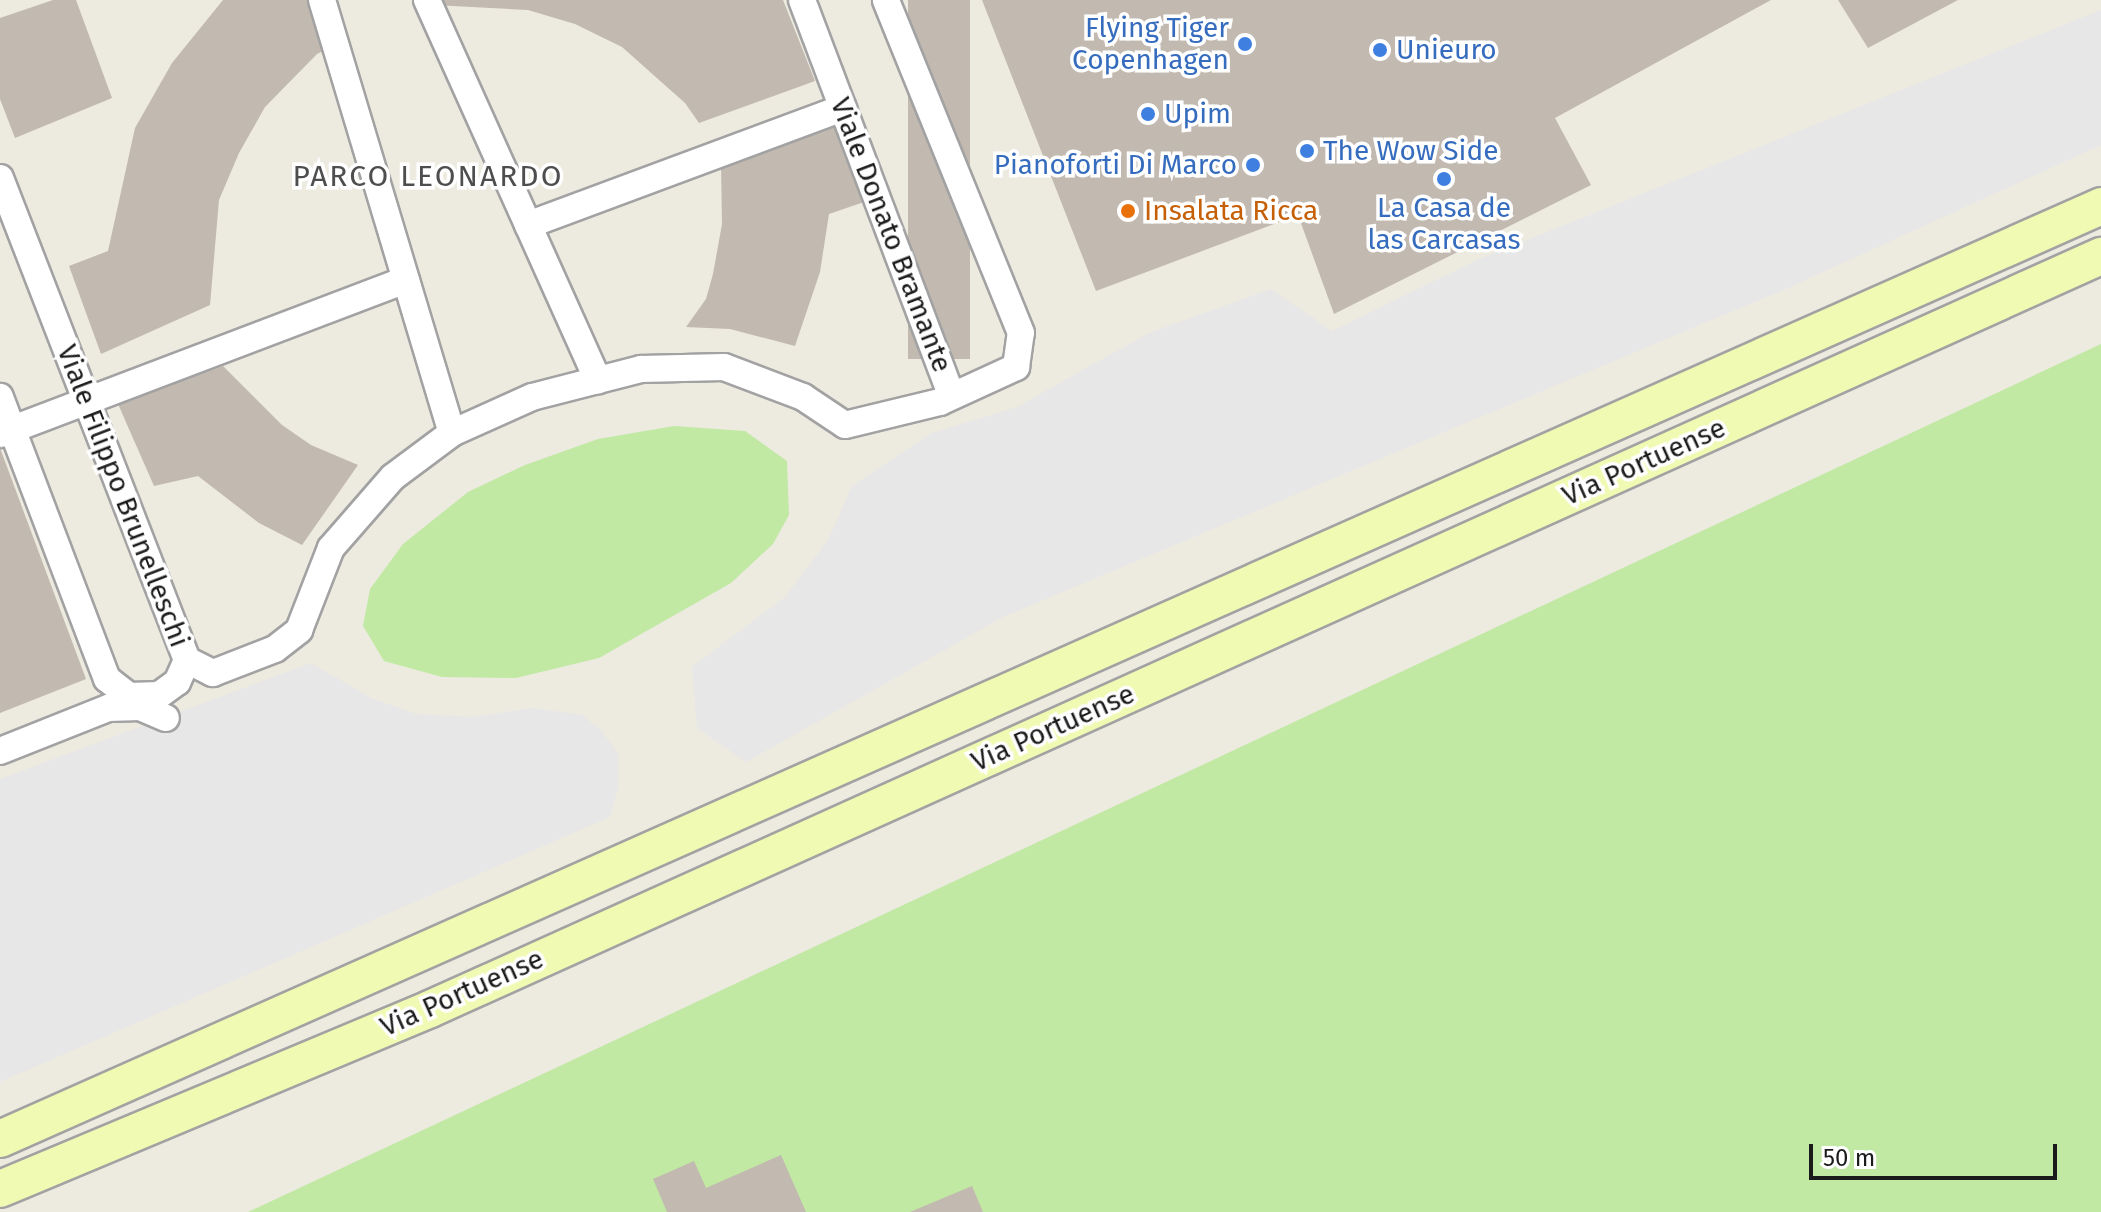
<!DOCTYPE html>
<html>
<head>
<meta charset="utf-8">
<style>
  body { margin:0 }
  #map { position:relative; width:2101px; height:1212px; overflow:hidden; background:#edeae0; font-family:"Fira Sans",sans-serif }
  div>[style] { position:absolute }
  .grass>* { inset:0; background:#c1e9a4 }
  .parking>* { inset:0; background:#e7e7e7 }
  .building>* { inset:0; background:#c2b9b0; transform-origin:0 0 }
  .roads { filter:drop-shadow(2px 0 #a2a2a2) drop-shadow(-2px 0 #a2a2a2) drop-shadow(0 2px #a2a2a2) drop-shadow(0 -2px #a2a2a2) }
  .street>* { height:26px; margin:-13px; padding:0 13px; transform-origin:13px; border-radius:13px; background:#fff }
  .secondary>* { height:36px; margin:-18px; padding:0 18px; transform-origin:18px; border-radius:18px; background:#f0fab2 }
  .dots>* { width:22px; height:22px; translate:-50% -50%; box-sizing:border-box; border:4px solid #fff; border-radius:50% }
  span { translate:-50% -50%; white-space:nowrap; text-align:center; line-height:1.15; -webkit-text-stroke:7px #fff; paint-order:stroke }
  .shop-label { font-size:28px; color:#366cbe }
  .right { translate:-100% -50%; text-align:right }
  .left { translate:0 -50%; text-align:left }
  .food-label { font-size:28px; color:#c56008 }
  .street-label { font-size:28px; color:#1b1b1b }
  .neighbourhood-label { font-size:30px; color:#4e4e4e; letter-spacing:2px }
  .scale { position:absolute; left:1809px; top:1144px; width:248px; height:36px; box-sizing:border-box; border:4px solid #1b1b1b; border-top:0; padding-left:10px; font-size:24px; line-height:28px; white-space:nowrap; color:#1b1b1b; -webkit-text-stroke:6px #fff; paint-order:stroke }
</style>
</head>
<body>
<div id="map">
  <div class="grass">
    <i style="clip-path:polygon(2101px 344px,2101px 1212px,248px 1212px)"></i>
    <i style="clip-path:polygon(674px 426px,745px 431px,787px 461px,789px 515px,773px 544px,731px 583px,599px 658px,516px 678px,442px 677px,384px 661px,363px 626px,370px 589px,403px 544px,468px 492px,525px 465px,598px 439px)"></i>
  </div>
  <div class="parking">
    <i style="clip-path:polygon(2101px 10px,2101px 145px,1788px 288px,1003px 617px,746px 762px,697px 728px,692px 667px,785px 597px,828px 540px,852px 486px,932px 433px,1017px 407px,1149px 333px,1271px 289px,1332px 331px,1475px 261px)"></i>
    <i style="clip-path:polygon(311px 663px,371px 698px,416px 714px,473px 717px,532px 708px,582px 715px,600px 729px,618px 753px,618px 787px,610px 817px,0 1082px,0 779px)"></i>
  </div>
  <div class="building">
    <i style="clip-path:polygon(53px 0,76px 0,112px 98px,15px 138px,0 99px,0 18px)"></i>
    <i style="clip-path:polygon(223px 0,316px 0,331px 47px,317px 54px,265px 107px,239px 153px,219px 200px,210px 305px,101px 354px,69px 266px,108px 251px,135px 128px,172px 63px)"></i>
    <i style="clip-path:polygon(432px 0,783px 0,815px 81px,699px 123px,685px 103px,622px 47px,575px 24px,528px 10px,434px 5px)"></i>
    <i style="left:908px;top:0;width:62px;height:359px"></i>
    <i style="clip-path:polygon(982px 0,1771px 0,1555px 118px,1591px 185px,1334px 314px,1298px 215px,1096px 291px)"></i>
    <i style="clip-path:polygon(1838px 0,1958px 0,1868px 48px)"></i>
    <i style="clip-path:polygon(834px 120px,864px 202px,829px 214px,820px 272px,795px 346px,730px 329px,686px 327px,706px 299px,713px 274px,722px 224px,721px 164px)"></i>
    <i style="clip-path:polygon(223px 366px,282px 425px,311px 445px,358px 465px,302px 545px,259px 523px,198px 476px,154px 486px,118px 404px)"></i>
    <i style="clip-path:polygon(0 448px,86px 679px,0 713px)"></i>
    <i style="clip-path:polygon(781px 1155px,806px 1212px,667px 1212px,653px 1179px,694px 1161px,706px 1188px)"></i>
    <i style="clip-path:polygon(972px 1186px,983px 1212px,910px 1212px)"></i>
  </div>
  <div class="roads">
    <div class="street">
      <i style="left:322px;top:0;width:452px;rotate:73.3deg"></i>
      <i style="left:427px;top:0;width:417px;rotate:65.8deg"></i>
      <i style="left:802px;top:0;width:423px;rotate:69.3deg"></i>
      <i style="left:0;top:178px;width:517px;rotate:68.8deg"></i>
      <i style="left:187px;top:660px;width:24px;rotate:114deg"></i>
      <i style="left:177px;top:682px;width:22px;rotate:144deg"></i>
      <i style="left:159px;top:695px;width:30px;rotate:178deg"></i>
      <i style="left:129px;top:696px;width:28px;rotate:-142deg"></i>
      <i style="left:107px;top:679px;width:302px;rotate:-110.8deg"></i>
      <i style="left:528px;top:225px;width:336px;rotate:-20.4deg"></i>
      <i style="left:0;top:434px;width:434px;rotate:-20.8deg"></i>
      <i style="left:187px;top:660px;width:29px;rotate:27deg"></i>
      <i style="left:213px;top:673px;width:66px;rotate:-21.2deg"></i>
      <i style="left:275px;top:649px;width:31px;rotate:-38deg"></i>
      <i style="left:299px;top:630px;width:88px;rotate:-68.7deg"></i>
      <i style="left:331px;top:548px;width:94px;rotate:-48.9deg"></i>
      <i style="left:393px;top:477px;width:74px;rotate:-36.7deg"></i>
      <i style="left:452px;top:433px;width:88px;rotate:-24.2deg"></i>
      <i style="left:532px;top:397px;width:113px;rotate:-14.4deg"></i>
      <i style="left:641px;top:369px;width:83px;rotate:-1.4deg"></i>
      <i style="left:724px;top:367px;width:85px;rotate:20.8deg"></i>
      <i style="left:803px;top:397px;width:50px;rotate:33.7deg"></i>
      <i style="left:845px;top:425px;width:98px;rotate:-13.6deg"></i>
      <i style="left:940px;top:402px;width:84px;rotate:-24.7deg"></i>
      <i style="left:1016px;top:367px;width:34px;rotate:-82deg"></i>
      <i style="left:1021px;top:333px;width:359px;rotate:-112.1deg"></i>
      <i style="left:0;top:751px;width:116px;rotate:-21.7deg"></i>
      <i style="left:108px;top:708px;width:32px;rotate:-2deg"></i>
      <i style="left:140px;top:707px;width:28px;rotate:23deg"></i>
    </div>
    <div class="secondary">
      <i style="left:0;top:1139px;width:2299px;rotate:-23.94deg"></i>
      <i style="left:0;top:1189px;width:466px;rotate:-22.7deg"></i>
      <i style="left:430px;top:1009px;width:1833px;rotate:-24.26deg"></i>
    </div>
  </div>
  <div class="dots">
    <i style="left:1245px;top:44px;background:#3f7fe0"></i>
    <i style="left:1380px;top:50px;background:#3f7fe0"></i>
    <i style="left:1148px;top:114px;background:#3f7fe0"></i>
    <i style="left:1307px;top:151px;background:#3f7fe0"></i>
    <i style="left:1253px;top:165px;background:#3f7fe0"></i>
    <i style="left:1444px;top:179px;background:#3f7fe0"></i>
    <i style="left:1128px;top:211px;background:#e8710a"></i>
  </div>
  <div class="shop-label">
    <span class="right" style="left:1229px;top:44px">Flying Tiger<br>Copenhagen</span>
    <span class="left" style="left:1396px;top:50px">Unieuro</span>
    <span class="left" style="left:1164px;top:114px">Upim</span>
    <span class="left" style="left:1323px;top:151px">The Wow Side</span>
    <span class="right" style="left:1237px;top:165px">Pianoforti Di Marco</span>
    <span style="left:1444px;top:224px">La Casa de<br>las Carcasas</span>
  </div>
  <div class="food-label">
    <span class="left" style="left:1144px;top:211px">Insalata Ricca</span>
  </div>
  <div class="street-label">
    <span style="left:891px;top:235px;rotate:69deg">Viale Donato Bramante</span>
    <span style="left:1644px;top:462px;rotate:-24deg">Via Portuense</span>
    <span style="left:123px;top:496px;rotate:69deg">Viale Filippo Brunelleschi</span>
    <span style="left:1053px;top:728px;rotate:-24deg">Via Portuense</span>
    <span style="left:462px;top:993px;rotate:-24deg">Via Portuense</span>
  </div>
  <div class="neighbourhood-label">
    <span style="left:428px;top:176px">PARCO LEONARDO</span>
  </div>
  <div class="scale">50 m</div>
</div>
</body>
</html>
